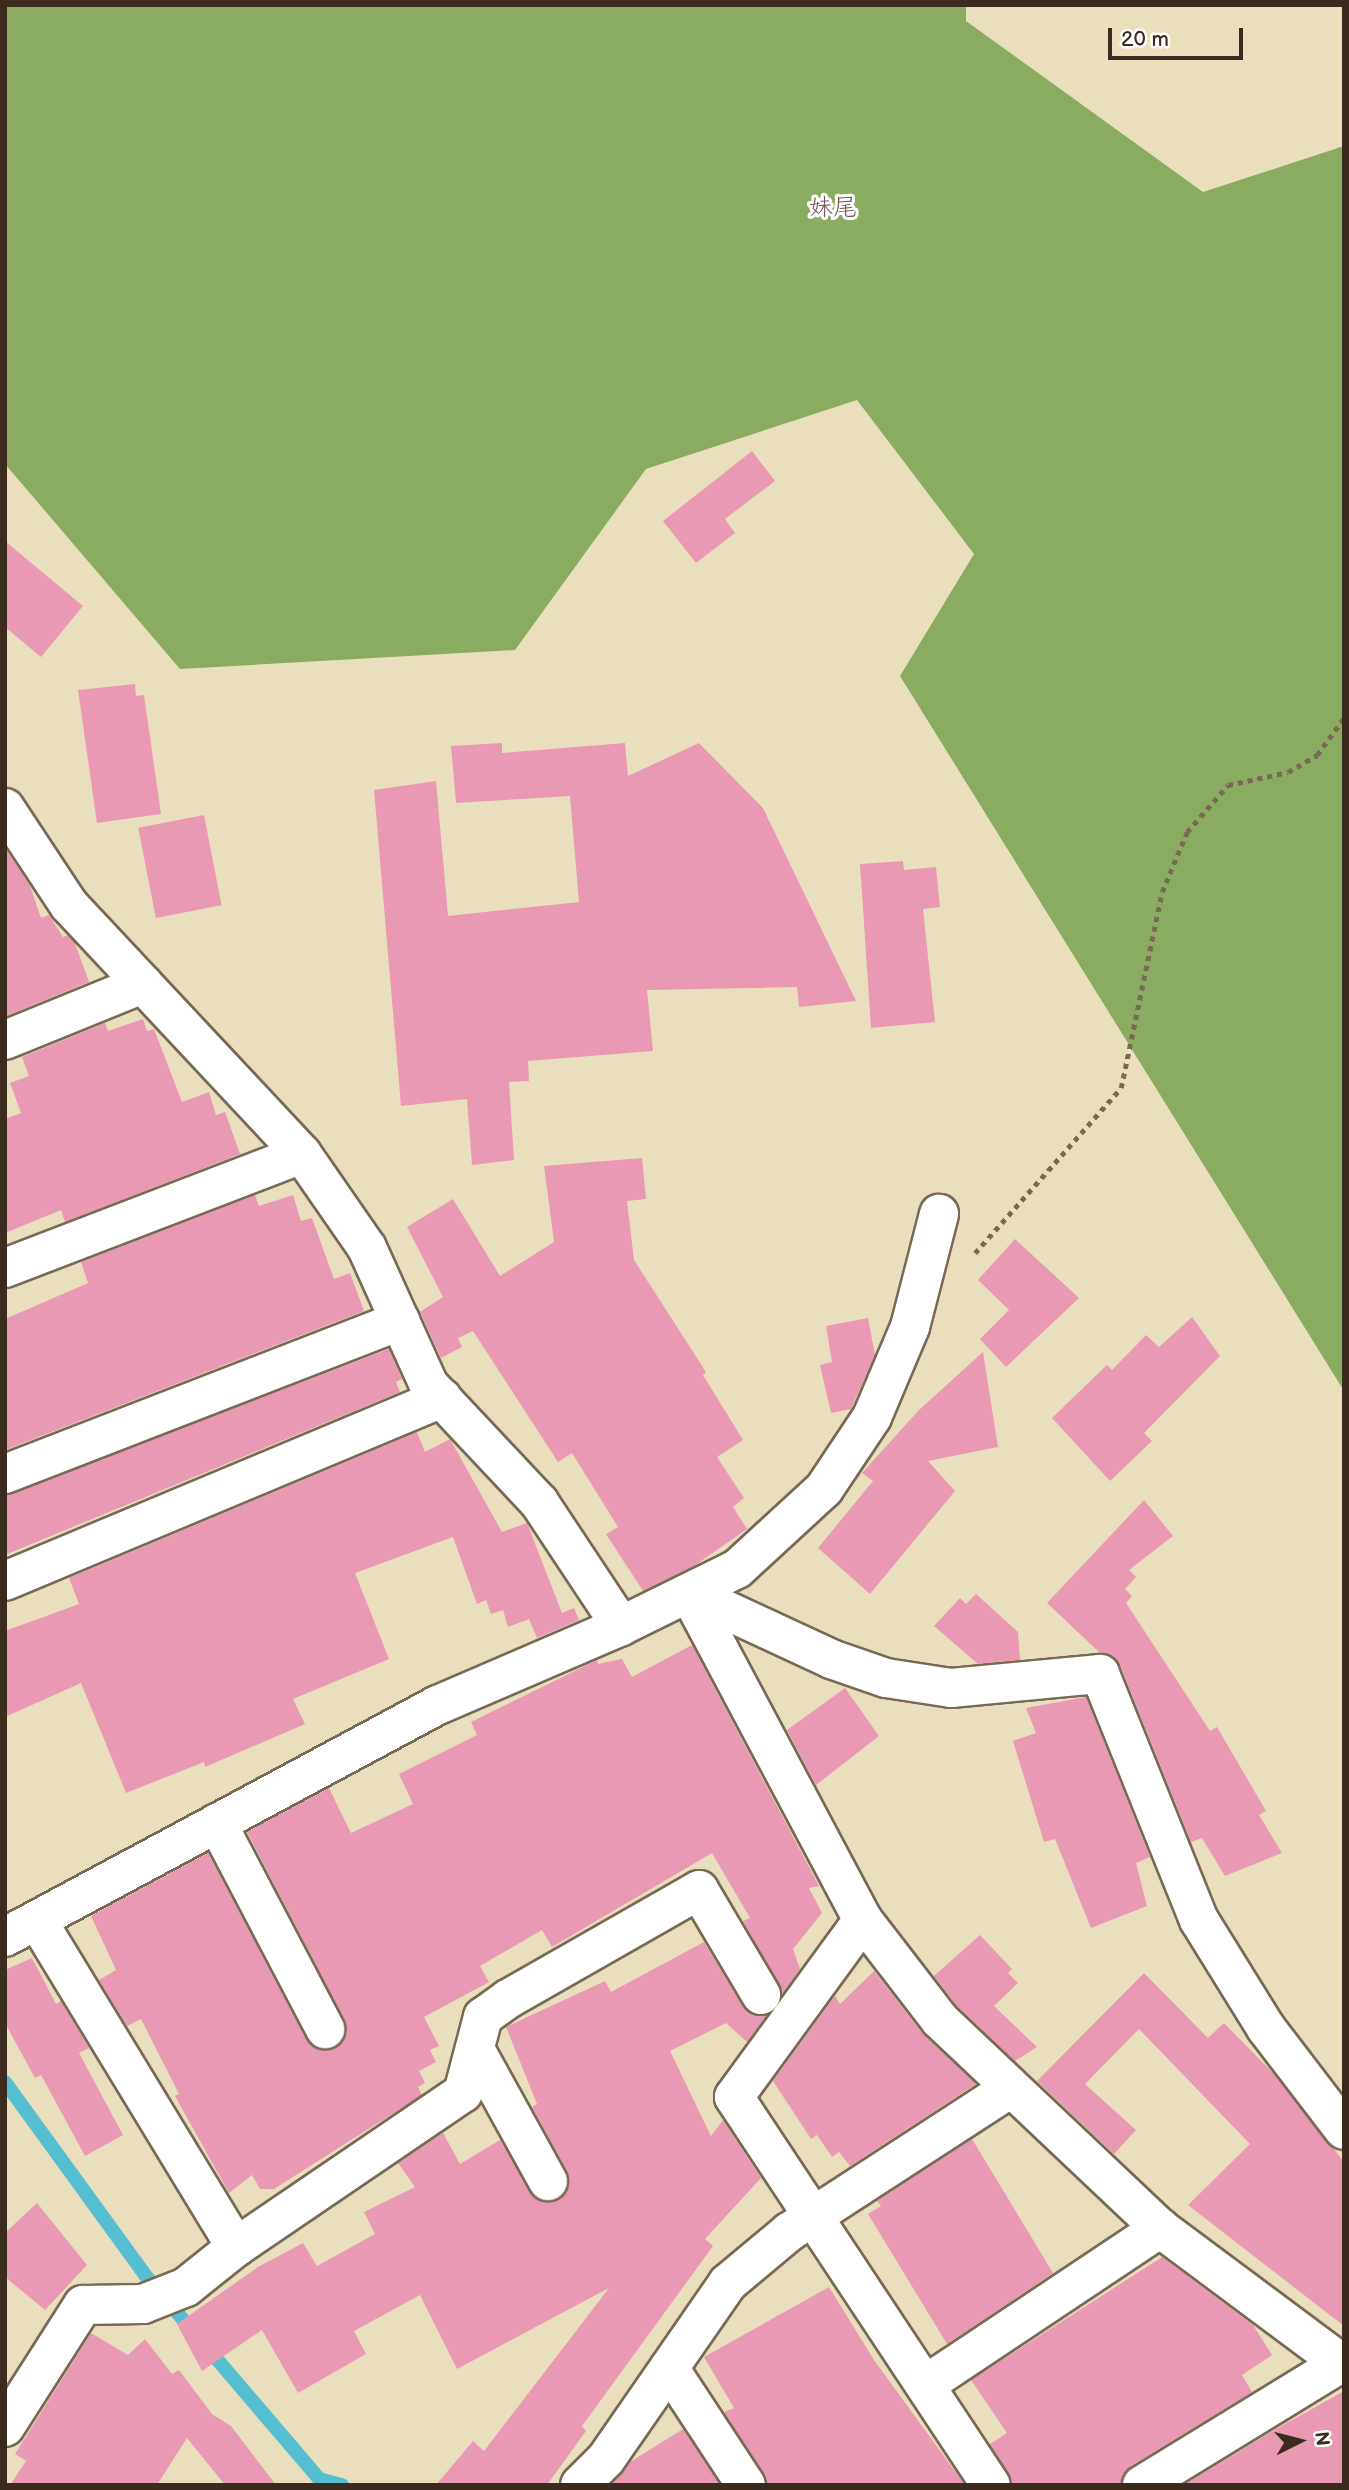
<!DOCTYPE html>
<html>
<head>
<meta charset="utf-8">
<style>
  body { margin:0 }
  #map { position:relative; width:1349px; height:2490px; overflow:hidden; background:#eadfbc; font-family:"Balsamiq Sans","Klee One",sans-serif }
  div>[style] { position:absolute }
  .forest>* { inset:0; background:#8aac61 }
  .stream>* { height:14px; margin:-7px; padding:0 7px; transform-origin:7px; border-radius:7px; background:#55bed1 }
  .building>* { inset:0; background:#ea99b5; transform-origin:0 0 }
  .path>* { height:4.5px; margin-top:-2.25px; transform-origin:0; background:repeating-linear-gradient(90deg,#786955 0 5px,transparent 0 10px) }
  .roads { filter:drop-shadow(2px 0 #786955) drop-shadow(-2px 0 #786955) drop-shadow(0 2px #786955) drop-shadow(0 -2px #786955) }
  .minor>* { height:38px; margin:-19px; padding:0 19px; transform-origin:19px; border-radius:19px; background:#fff }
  span { translate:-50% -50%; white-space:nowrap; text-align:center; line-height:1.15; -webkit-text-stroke:6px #fff; paint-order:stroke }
  .quarter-label { font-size:24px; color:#785153 }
  .frame { position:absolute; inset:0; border:7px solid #3b2a1e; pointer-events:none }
  .north { position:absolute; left:1265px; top:2406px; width:70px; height:70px; -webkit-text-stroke:5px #fff; paint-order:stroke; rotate:84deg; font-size:19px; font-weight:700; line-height:28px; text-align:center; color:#3b2a1e }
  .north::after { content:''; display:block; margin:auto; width:24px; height:32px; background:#3b2a1e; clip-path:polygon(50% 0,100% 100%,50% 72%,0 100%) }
  .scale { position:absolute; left:1108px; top:28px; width:135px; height:32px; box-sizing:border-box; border:4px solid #3b2a1e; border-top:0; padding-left:9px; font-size:21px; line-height:24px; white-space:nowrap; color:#3b2a1e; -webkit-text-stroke:5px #fff; paint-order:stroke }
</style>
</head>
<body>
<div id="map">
  <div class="forest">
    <i style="clip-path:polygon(5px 5px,966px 5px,966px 21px,1203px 192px,1344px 146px,1344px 1391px,900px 676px,974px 554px,857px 400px,646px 469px,515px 650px,180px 669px,5px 464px)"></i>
  </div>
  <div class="stream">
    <i style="left:5px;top:2082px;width:238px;rotate:54deg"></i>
    <i style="left:145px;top:2275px;width:268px;rotate:49.5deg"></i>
    <i style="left:319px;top:2479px;width:24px;rotate:15deg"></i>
  </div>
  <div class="building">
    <i style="clip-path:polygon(752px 451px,775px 481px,725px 519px,735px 533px,696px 563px,663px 521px)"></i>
    <i style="clip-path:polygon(5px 541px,83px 606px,41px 657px,5px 627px)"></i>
    <i style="clip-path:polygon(135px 684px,136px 696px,144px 695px,161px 814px,97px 823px,78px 690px)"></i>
    <i style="clip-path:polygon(502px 743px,502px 753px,625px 743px,628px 776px,699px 743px,763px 808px,856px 1001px,799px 1007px,797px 987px,647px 990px,653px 1051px,528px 1061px,529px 1081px,509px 1082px,514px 1160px,472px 1165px,467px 1099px,401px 1106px,374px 790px,436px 781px,448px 916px,579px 902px,570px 796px,456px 803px,451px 746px)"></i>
    <i style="left:204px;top:815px;width:92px;height:67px;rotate:79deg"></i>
    <i style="clip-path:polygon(5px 848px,30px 886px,41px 918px,49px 915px,63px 937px,68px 935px,75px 943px,89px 982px,6px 1016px)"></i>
    <i style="clip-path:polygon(903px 861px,904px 870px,936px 867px,940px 907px,923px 909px,935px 1022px,871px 1028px,860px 864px)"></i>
    <i style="clip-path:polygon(143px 1019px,147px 1031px,154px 1029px,182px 1102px,209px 1092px,216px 1115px,225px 1112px,240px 1154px,65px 1222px,61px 1210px,5px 1233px,5px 1119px,21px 1113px,10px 1083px,29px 1076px,22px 1057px,105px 1023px,108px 1031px)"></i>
    <i style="clip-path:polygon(642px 1158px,646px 1199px,627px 1201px,634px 1260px,706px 1372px,703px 1375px,743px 1440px,717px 1457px,744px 1498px,733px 1507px,747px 1529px,694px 1566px,643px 1591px,606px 1534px,618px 1527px,572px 1453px,558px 1462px,473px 1331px,458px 1338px,462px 1347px,441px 1358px,420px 1312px,443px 1297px,407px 1227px,453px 1199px,500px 1276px,554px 1242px,544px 1166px)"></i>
    <i style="clip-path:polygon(255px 1195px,259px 1206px,293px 1195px,301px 1221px,312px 1218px,334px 1279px,350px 1273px,364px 1311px,5px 1450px,5px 1319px,88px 1283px,81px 1262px)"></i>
    <i style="clip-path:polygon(1015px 1239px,1079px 1298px,1006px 1367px,980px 1339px,1009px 1310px,978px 1280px)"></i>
    <i style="clip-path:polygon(1192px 1317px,1220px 1356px,1144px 1433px,1152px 1441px,1110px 1481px,1052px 1418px,1107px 1365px,1112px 1370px,1146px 1335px,1159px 1347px)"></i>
    <i style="clip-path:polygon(868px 1318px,875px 1355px,851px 1409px,831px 1413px,820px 1365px,832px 1362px,826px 1326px)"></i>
    <i style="clip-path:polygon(389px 1349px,402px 1379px,396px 1382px,400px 1392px,5px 1555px,5px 1495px)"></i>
    <i style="clip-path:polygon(983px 1352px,998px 1447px,928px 1461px,955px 1491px,870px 1594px,818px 1548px,873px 1481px,862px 1473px,919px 1410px)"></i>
    <i style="clip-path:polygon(417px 1432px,425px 1452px,450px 1439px,502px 1532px,527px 1523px,562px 1613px,574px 1608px,579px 1620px,537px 1638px,529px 1619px,508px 1627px,503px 1610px,491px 1614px,486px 1600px,477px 1604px,453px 1537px,355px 1573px,389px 1659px,293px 1699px,305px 1724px,205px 1767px,204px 1762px,126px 1793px,81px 1683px,5px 1717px,5px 1631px,79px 1604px,69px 1578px)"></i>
    <i style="clip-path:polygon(1144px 1500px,1173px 1536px,1129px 1570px,1136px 1577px,1125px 1589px,1132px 1596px,1126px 1603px,1210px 1731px,1217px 1727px,1266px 1811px,1259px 1815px,1282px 1853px,1225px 1876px,1202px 1838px,1191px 1842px,1120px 1665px,1112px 1656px,1099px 1652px,1047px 1603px)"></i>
    <i style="clip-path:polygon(976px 1594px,1018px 1632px,1020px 1660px,978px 1664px,934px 1626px,960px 1598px,966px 1604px)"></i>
    <i style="clip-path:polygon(692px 1645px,819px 1886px,809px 1888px,822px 1913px,793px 1949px,800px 1969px,783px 1993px,743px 1921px,750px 1918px,712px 1853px,552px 1947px,542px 1930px,480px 1966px,489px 1982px,424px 2017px,439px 2046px,430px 2050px,436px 2062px,419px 2071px,425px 2083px,418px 2087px,422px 2095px,274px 2189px,260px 2189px,252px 2175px,229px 2193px,175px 2096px,179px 2094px,141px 2019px,127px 2026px,99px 1980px,116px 1970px,91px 1916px,208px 1853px,306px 2039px,314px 2048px,335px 2049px,344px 2040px,344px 2019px,247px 1832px,329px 1788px,351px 1833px,413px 1804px,399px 1774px,477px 1735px,471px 1722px,597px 1660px,598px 1664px,622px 1659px,632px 1677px)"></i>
    <i style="clip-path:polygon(845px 1688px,879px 1736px,816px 1785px,787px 1730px)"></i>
    <i style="clip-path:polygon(1086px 1697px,1150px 1857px,1136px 1863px,1147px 1906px,1091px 1928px,1055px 1839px,1044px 1842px,1013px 1741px,1036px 1733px,1026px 1708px)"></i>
    <i style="clip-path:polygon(980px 1935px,1012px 1969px,1008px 1973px,1018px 1983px,994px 2006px,1037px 2047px,1015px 2061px,956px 2005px,934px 1976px)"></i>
    <i style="clip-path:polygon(704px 1942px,743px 2007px,751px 2014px,766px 2016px,747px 2042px,726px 2023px,670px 2051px,711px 2136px,723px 2120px,761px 2178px,705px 2239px,713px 2246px,582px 2426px,586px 2431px,547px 2485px,436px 2485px,473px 2441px,484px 2451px,609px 2288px,457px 2369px,420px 2295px,354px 2331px,366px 2354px,298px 2393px,262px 2330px,202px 2371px,177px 2324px,258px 2267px,303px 2243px,317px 2266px,375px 2234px,364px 2212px,415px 2187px,398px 2163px,443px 2133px,460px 2164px,500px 2140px,536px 2199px,559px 2200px,567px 2192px,567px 2171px,532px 2107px,537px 2104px,506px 2027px,605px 1981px,611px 1992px)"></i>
    <i style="clip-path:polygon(32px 1958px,56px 2004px,61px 2001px,89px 2048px,79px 2053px,123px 2135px,85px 2156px,41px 2075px,35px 2078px,5px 2023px,5px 1970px)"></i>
    <i style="clip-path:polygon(874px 1971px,923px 2034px,976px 2084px,850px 2166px,839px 2152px,832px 2157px,817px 2135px,811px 2139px,773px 2081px,835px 1996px,840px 2004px)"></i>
    <i style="clip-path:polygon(1144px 1973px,1208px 2038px,1224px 2023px,1273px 2073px,1344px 2162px,1344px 2326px,1188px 2205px,1250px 2144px,1139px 2029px,1085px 2084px,1136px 2130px,1114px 2154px,1037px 2081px)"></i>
    <i style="clip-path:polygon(972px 2139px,1053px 2273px,947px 2344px,868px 2214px,881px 2206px,877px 2201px)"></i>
    <i style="clip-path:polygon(37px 2203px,87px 2265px,45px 2310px,5px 2277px,5px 2233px)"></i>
    <i style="clip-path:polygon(1162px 2257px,1253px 2325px,1272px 2355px,1242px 2375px,1252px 2392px,1131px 2466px,1120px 2485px,1013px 2485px,990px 2444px,1007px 2433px,971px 2380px)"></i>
    <i style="clip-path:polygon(829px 2287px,874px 2360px,965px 2485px,768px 2485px,724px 2412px,734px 2408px,704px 2357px)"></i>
    <i style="clip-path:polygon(91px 2333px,128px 2355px,145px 2339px,172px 2374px,179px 2370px,212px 2414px,231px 2426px,276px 2485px,225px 2485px,187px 2438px,157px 2485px,10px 2485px,26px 2461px,15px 2454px)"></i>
    <i style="clip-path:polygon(1344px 2391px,1344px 2485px,1184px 2485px,1276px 2429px)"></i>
    <i style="clip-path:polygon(683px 2429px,720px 2485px,611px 2485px,630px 2462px)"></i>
  </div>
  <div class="path">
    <i style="left:975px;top:1253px;width:220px;rotate:-48.5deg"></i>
    <i style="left:1121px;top:1088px;width:200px;rotate:-78.2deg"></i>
    <i style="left:1162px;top:892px;width:65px;rotate:-67.4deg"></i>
    <i style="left:1187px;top:832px;width:62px;rotate:-48.9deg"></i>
    <i style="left:1228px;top:785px;width:61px;rotate:-12.2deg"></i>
    <i style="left:1288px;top:772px;width:34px;rotate:-30deg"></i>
    <i style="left:1317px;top:755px;width:46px;rotate:-53.9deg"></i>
  </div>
  <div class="roads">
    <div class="minor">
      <i style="left:5px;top:808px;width:116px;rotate:56.6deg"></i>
      <i style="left:69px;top:905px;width:341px;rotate:46.9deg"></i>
      <i style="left:302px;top:1154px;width:114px;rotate:55.3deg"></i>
      <i style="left:367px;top:1248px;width:150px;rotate:65.7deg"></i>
      <i style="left:429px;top:1385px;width:161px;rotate:46.8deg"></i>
      <i style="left:539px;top:1502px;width:149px;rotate:56.5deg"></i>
      <i style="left:5px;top:1040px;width:149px;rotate:-22.1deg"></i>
      <i style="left:5px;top:1268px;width:318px;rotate:-21deg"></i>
      <i style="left:5px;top:1474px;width:424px;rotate:-21.2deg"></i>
      <i style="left:5px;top:1581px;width:474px;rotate:-22.7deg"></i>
      <i style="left:689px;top:1593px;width:370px;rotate:62deg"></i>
      <i style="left:863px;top:1920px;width:126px;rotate:52.4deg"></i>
      <i style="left:940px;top:2020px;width:303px;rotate:43.4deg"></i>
      <i style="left:1160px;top:2228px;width:229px;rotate:36.7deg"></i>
      <i style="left:689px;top:1593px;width:157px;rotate:24.9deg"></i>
      <i style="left:831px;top:1659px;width:58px;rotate:19.1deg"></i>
      <i style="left:886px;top:1678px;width:66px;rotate:8.7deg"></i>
      <i style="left:951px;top:1688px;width:150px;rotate:-5.4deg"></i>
      <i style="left:1100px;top:1674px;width:265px;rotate:68.1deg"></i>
      <i style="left:1199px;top:1920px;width:127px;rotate:58.2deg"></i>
      <i style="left:1266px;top:2028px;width:128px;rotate:52.6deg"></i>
      <i style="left:217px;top:1823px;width:233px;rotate:62.3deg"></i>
      <i style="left:37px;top:1920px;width:383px;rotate:58.7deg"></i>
      <i style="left:863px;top:1920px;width:219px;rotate:126.1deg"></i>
      <i style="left:734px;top:2097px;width:465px;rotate:56.5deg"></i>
      <i style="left:5px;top:1937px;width:491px;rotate:-28.2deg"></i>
      <i style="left:438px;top:1705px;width:199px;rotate:-23.3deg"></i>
      <i style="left:621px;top:1626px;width:129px;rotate:-26.2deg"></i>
      <i style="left:737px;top:1569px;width:118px;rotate:-42.6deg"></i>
      <i style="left:824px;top:1489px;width:87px;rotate:-56.3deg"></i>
      <i style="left:872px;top:1417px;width:98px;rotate:-67.1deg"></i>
      <i style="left:910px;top:1327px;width:117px;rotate:-75.6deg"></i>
      <i style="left:475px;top:2049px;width:151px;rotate:61.1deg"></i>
      <i style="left:669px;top:2368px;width:140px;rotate:56.7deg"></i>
      <i style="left:925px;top:2385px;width:283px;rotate:-33.7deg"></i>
      <i style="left:5px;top:2427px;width:145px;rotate:-57.4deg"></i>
      <i style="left:83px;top:2305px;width:60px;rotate:-1deg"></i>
      <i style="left:143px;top:2304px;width:46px;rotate:-21.6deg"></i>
      <i style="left:186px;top:2287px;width:64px;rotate:-38.7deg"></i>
      <i style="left:236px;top:2247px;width:274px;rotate:-34.2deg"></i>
      <i style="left:463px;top:2093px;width:79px;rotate:-75.3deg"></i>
      <i style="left:483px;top:2017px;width:31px;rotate:-36deg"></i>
      <i style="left:508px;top:1999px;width:220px;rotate:-29.7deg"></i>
      <i style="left:699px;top:1890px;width:122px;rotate:59.4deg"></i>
      <i style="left:580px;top:2485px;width:37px;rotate:-45deg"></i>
      <i style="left:606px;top:2459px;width:214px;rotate:-55.3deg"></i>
      <i style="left:728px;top:2283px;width:80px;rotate:-39.9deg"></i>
      <i style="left:789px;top:2232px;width:262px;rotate:-33deg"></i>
      <i style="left:1142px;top:2485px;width:233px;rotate:-31.5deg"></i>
    </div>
  </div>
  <div class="quarter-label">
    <span style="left:833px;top:208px">妹尾</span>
  </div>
  <div class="frame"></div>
  <div class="north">N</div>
  <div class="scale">20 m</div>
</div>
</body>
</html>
